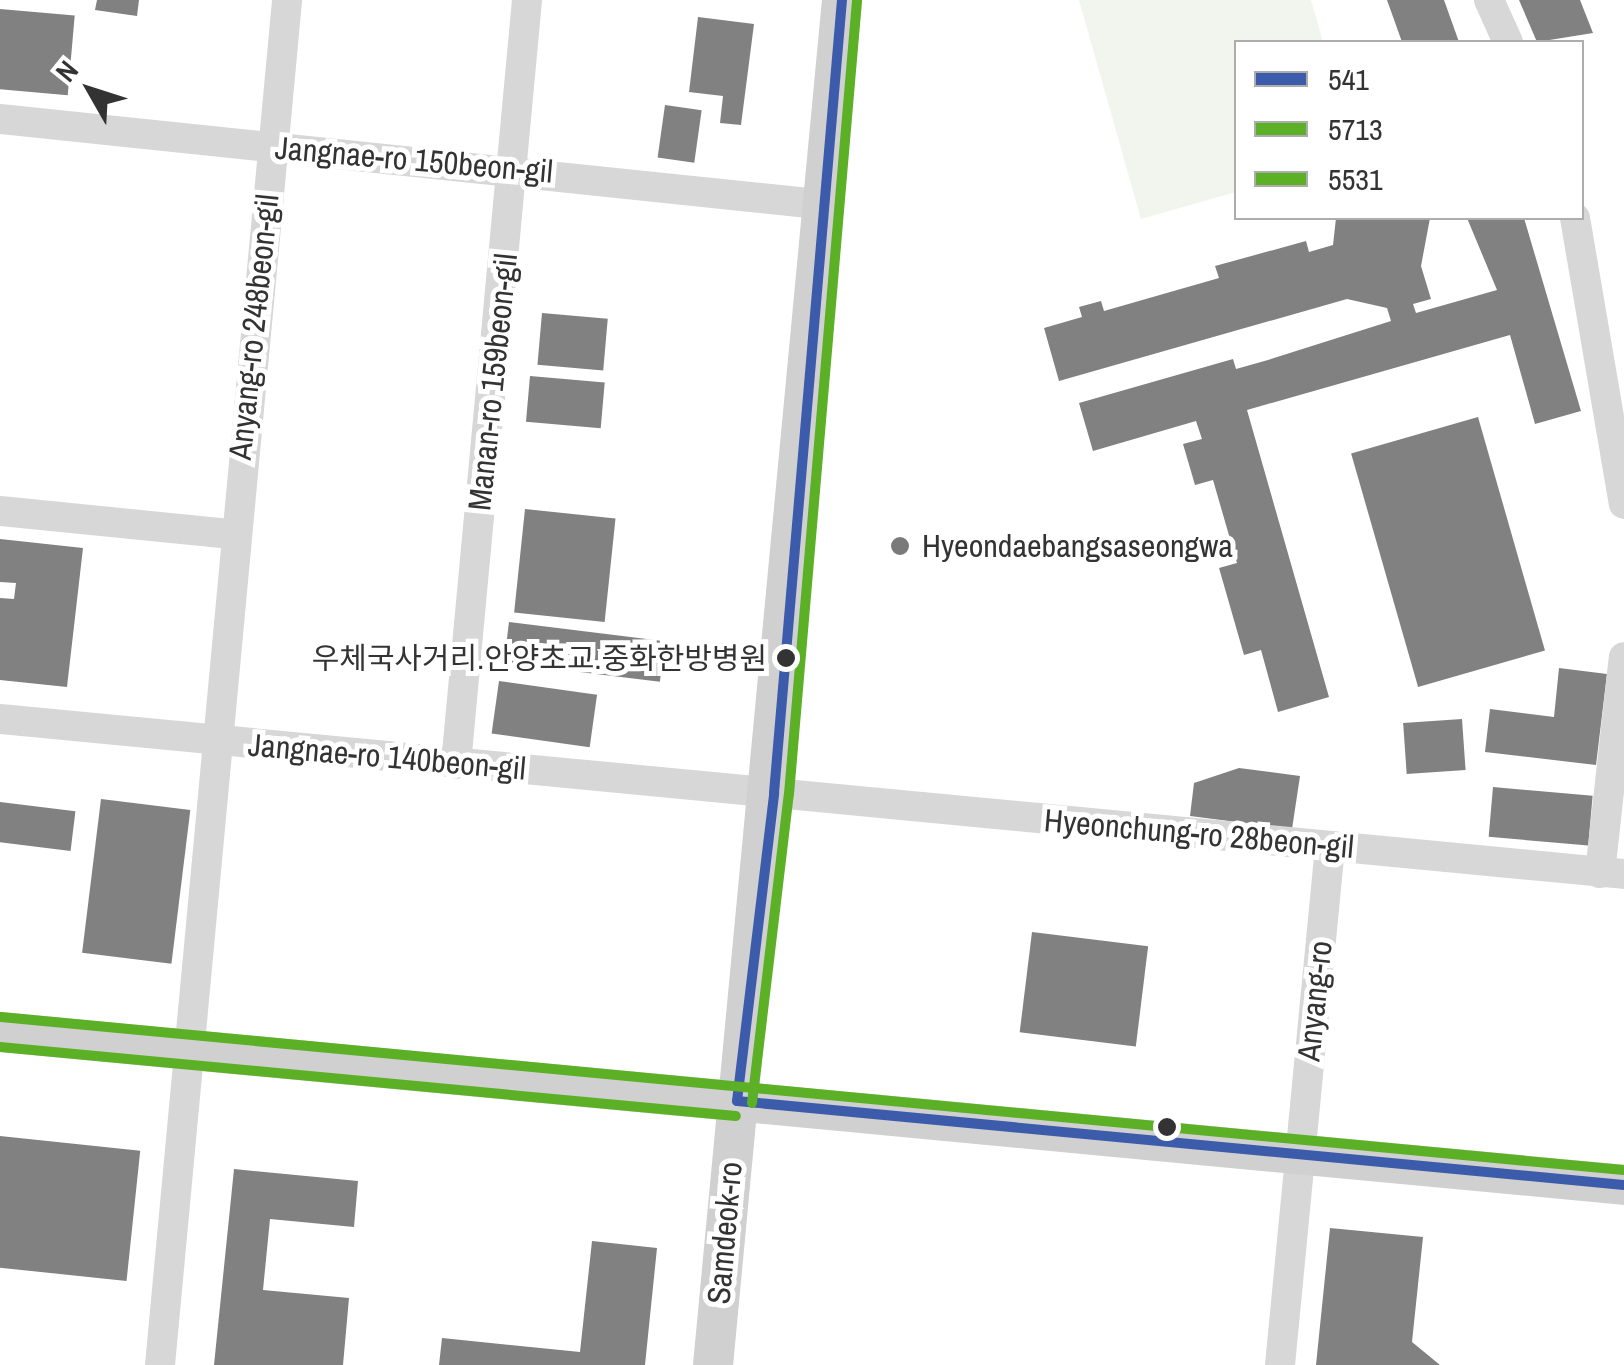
<!DOCTYPE html>
<html>
<head>
<meta charset="utf-8">
<style>
  body { margin:0 }
  #map { position:relative; width:1624px; height:1365px; overflow:hidden; background:#fff; font-family:"Archivo Narrow","Noto Sans KR",sans-serif }
  div>[style] { position:absolute }
  .green>* { inset:0; background:#f1f5ed }
  .building>* { inset:0; background:#818181; transform-origin:0 0 }
  .street>* { height:30px; margin:-15px; padding:0 15px; transform-origin:15px; border-radius:15px; background:#d7d7d7 }
  .secondary>* { height:40px; margin:-20px; padding:0 20px; transform-origin:20px; border-radius:20px; background:#d0d0d0 }
  .bus-1>* { height:10px; margin:-5px; padding:0 5px; transform-origin:5px; border-radius:5px; background:#3d5bab }
  .bus-2>* { height:10px; margin:-5px; padding:0 5px; transform-origin:5px; border-radius:5px; background:#5bb025 }
  .bus-3>* { height:10px; margin:-5px; padding:0 5px; transform-origin:5px; border-radius:5px; background:#5bb025 }
  .dots>* { width:28px; height:28px; translate:-50% -50%; box-sizing:border-box; border:5px solid #fff; border-radius:50% }
  span { translate:-50% -50%; white-space:nowrap; text-align:center; line-height:1.15; -webkit-text-stroke:10px #fff; paint-order:stroke }
  .bus-label { font-size:30px; color:#333 }
  .right { translate:-100% -50%; text-align:right }
  .street-label { font-size:32px; color:#333 }
  .poi-label { font-size:32px; color:#333 }
  .left { translate:0 -50%; text-align:left }
  .legend { position:absolute; left:1234px; top:40px; width:350px; height:180px; box-sizing:border-box; background:#fff; border:2px solid #adadad; margin:0; padding:12px 18px; list-style:none; font-size:30px; color:#333 }
  .legend li { display:flex; align-items:center; gap:20px; height:50px }
  .legend b { width:50px; border:2px solid #adadad }
  .north { position:absolute; left:40px; top:40px; width:100px; height:100px; -webkit-text-stroke:8px #fff; paint-order:stroke; rotate:309deg; font-size:28px; font-weight:700; line-height:40px; text-align:center; color:#333 }
  .north::after { content:''; display:block; margin:auto; width:35px; height:45px; background:#333; clip-path:polygon(50% 0,100% 100%,50% 72%,0 100%) }
</style>
</head>
<body>
<div id="map">
  <div class="green">
    <i style="clip-path:polygon(1079px 0,1311px 0,1323px 42px,1236px 42px,1236px 192px,1141px 219px)"></i>
  </div>
  <div class="building">
    <i style="clip-path:polygon(97px 0,139px 0,137px 16px,95px 10px)"></i>
    <i style="clip-path:polygon(1387px 0,1444px 0,1459px 42px,1402px 42px)"></i>
    <i style="clip-path:polygon(1519px 0,1580px 0,1593px 33px,1537px 42px)"></i>
    <i style="left:0;top:9px;width:75px;height:80px;rotate:5deg"></i>
    <i style="clip-path:polygon(698px 17px,754px 24px,741px 125px,720px 123px,723px 96px,689px 92px)"></i>
    <i style="left:665px;top:105px;width:37px;height:53px;rotate:8deg"></i>
    <i style="clip-path:polygon(1336px 218px,1430px 218px,1421px 266px,1431px 299px,1413px 304px,1416px 313px,1497px 290px,1467px 218px,1524px 218px,1581px 411px,1535px 424px,1510px 335px,1247px 410px,1329px 697px,1278px 712px,1261px 650px,1244px 655px,1219px 568px,1237px 563px,1213px 480px,1195px 485px,1183px 444px,1202px 439px,1196px 421px,1093px 451px,1079px 403px,1233px 359px,1236px 369px,1268px 360px,1391px 321px,1387px 308px,1347px 299px,1059px 381px,1044px 328px,1082px 317px,1079px 307px,1101px 301px,1104px 311px,1219px 278px,1215px 266px,1306px 241px,1309px 252px,1333px 245px)"></i>
    <i style="left:542px;top:313px;width:66px;height:52px;rotate:5deg"></i>
    <i style="left:530px;top:376px;width:75px;height:46px;rotate:5deg"></i>
    <i style="left:1478px;top:417px;width:243px;height:132px;rotate:74deg"></i>
    <i style="left:525px;top:509px;width:91px;height:104px;rotate:6deg"></i>
    <i style="clip-path:polygon(0 539px,83px 548px,67px 687px,0 680px,0 598px,14px 599px,16px 583px,0 582px)"></i>
    <i style="left:509px;top:622px;width:157px;height:41px;rotate:7deg"></i>
    <i style="clip-path:polygon(1559px 668px,1607px 674px,1596px 765px,1485px 752px,1490px 709px,1554px 717px)"></i>
    <i style="left:499px;top:681px;width:99px;height:53px;rotate:8deg"></i>
    <i style="left:1462px;top:719px;width:51px;height:59px;rotate:86deg"></i>
    <i style="clip-path:polygon(1239px 768px,1300px 776px,1292px 829px,1190px 816px,1194px 783px)"></i>
    <i style="left:1493px;top:787px;width:100px;height:50px;rotate:5deg"></i>
    <i style="left:101px;top:799px;width:90px;height:155px;rotate:7deg"></i>
    <i style="left:0;top:802px;width:76px;height:40px;rotate:7deg"></i>
    <i style="left:1032px;top:932px;width:117px;height:101px;rotate:7deg"></i>
    <i style="left:0;top:1136px;width:141px;height:131px;rotate:6deg"></i>
    <i style="clip-path:polygon(234px 1169px,358px 1181px,354px 1227px,270px 1219px,263px 1290px,349px 1298px,343px 1365px,214px 1365px)"></i>
    <i style="clip-path:polygon(1330px 1228px,1423px 1237px,1412px 1342px,1440px 1365px,1316px 1365px)"></i>
    <i style="clip-path:polygon(592px 1241px,657px 1248px,645px 1365px,439px 1365px,442px 1338px,580px 1352px)"></i>
  </div>
  <div class="street">
    <i style="left:1489px;top:0;width:46px;rotate:65.7deg"></i>
    <i style="left:0;top:119px;width:832px;rotate:5.93deg"></i>
    <i style="left:1575px;top:218px;width:290px;rotate:80.3deg"></i>
    <i style="left:0;top:511px;width:233px;rotate:5.7deg"></i>
    <i style="left:0;top:719px;width:1631px;rotate:5.45deg"></i>
    <i style="left:456px;top:764px;width:767px;rotate:-84.69deg"></i>
    <i style="left:1600px;top:873px;width:217px;rotate:-83.7deg"></i>
    <i style="left:160px;top:1365px;width:1371px;rotate:-84.68deg"></i>
    <i style="left:1280px;top:1365px;width:520px;rotate:-84.49deg"></i>
  </div>
  <div class="secondary">
    <i style="left:0;top:1032px;width:1631px;rotate:5.38deg"></i>
    <i style="left:713px;top:1365px;width:1371px;rotate:-84.6deg"></i>
  </div>
  <div class="bus-1">
    <i style="left:737px;top:1101px;width:310px;rotate:-83.1deg"></i>
    <i style="left:774px;top:793px;width:796px;rotate:-85.1deg"></i>
    <i style="left:737px;top:1101px;width:891px;rotate:5.41deg"></i>
  </div>
  <div class="bus-2">
    <i style="left:0;top:1047px;width:739px;rotate:5.36deg"></i>
    <i style="left:752px;top:1103px;width:311px;rotate:-83.2deg"></i>
    <i style="left:789px;top:794px;width:796px;rotate:-85.1deg"></i>
  </div>
  <div class="bus-3">
    <i style="left:1px;top:1017px;width:1630px;rotate:5.39deg"></i>
  </div>
  <div class="dots">
    <i style="left:900px;top:546px;background:#7a7a7a"></i>
    <i style="left:786px;top:658px;background:#333"></i>
    <i style="left:1167px;top:1127px;background:#333"></i>
  </div>
  <div class="bus-label">
    <span class="right" style="left:767px;top:658px">우체국사거리.안양초교.중화한방병원</span>
  </div>
  <div class="street-label">
    <span style="left:414px;top:160px;rotate:5deg">Jangnae-ro 150beon-gil</span>
    <span style="left:254px;top:327px;rotate:-84deg">Anyang-ro 248beon-gil</span>
    <span style="left:493px;top:382px;rotate:-84deg">Manan-ro 159beon-gil</span>
    <span style="left:387px;top:757px;rotate:5deg">Jangnae-ro 140beon-gil</span>
    <span style="left:1199px;top:834px;rotate:5deg">Hyeonchung-ro 28beon-gil</span>
    <span style="left:1315px;top:1001px;rotate:-84deg">Anyang-ro</span>
    <span style="left:725px;top:1233px;rotate:-85deg">Samdeok-ro</span>
  </div>
  <div class="poi-label">
    <span class="left" style="left:922px;top:546px">Hyeondaebangsaseongwa</span>
  </div>
  <ul class="legend">
  <li><b style="height:12px;background:#3d5bab"></b>541</li>
  <li><b style="height:12px;background:#5bb025"></b>5713</li>
  <li><b style="height:12px;background:#5bb025"></b>5531</li>
  </ul>
  <div class="north">N</div>
</div>
</body>
</html>
